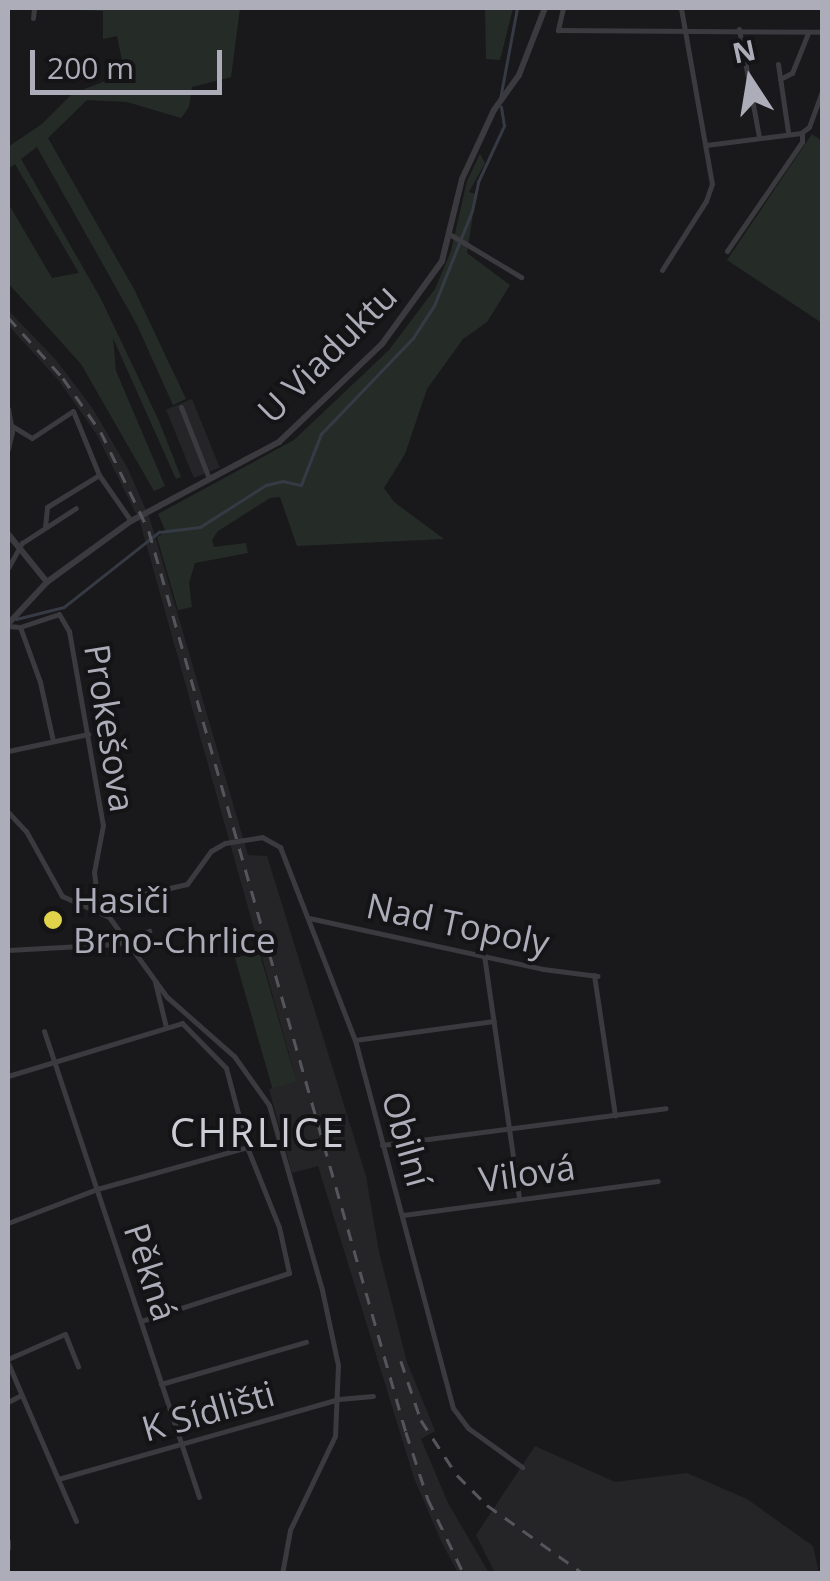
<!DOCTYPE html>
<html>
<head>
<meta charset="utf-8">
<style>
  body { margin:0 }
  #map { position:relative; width:830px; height:1581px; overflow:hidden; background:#19191b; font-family:"Open Sans",sans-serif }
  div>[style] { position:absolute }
  .built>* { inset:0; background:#252527; transform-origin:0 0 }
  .green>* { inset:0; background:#252c28; transform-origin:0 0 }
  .stream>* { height:2.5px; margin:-1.25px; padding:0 1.25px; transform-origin:1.25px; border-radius:1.25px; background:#353a44 }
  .minor>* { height:5px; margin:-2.5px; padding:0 2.5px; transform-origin:2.5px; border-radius:2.5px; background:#3a3a3f }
  .tertiary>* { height:6px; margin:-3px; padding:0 3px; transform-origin:3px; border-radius:3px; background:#3a3a3f }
  .rail>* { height:2.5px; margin-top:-1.25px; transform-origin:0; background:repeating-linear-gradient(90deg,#55555c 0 12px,transparent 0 22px) }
  .dots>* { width:28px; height:28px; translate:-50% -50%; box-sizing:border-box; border:5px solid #141416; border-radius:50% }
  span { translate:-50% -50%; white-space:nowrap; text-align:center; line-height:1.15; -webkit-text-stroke:8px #141416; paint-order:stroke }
  .street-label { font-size:35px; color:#acadb9 }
  .poi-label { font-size:35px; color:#acadb9 }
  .left { translate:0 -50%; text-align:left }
  .quarter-label { font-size:40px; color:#cdcdd5; letter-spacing:2.5px }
  .frame { position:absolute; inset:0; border:10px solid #acadb9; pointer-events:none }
  .north { position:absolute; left:700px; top:30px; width:100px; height:100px; -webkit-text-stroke:8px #141416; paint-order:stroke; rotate:348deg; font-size:28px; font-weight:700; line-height:40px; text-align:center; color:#acadb9 }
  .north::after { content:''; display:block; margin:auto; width:35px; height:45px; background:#acadb9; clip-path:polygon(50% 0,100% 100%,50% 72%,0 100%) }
  .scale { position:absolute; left:30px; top:50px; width:192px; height:45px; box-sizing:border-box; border:5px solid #acadb9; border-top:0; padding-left:12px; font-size:30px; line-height:35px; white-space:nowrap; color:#acadb9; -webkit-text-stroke:8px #141416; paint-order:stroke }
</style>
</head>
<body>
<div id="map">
  <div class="built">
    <i style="clip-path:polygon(8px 310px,56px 360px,93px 409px,128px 469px,150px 519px,248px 855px,267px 856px,366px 1176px,379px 1252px,407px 1362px,435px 1431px,421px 1439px,448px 1503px,489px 1573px,458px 1573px,441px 1541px,414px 1478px,318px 1166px,292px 1173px,269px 1089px,295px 1082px,293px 1068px,140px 522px,97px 435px,59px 381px,8px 325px)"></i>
    <i style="left:192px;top:399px;width:74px;height:28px;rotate:68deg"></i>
    <i style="clip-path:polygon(535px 1446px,615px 1482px,687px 1473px,747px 1499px,813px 1546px,819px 1573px,495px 1573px,476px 1535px)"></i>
  </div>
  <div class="green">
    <i style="clip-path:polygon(40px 8px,240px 8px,231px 77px,192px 87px,189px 107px,181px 118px,127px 102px,87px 100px,48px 138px,134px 289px,186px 399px,173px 405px,137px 325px,37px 147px,21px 159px,101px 299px,159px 421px,181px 477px,176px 479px,113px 338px,116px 371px,165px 486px,154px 491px,81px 364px,8px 283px,8px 203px,52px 278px,79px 273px,15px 164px,8px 169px,8px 147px,42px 124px,72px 94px,113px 78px,113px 64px,122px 60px,117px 36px,103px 39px,103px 11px)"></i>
    <i style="clip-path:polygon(485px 8px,513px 8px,500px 60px,486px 59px)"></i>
    <i style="clip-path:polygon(812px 134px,822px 141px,822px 323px,727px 260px)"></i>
    <i style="clip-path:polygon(480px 154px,485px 163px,469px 192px,476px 194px,467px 253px,510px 285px,487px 322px,463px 339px,427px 389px,405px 454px,384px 488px,394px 502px,444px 539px,297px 546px,280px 497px,270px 498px,218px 531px,212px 540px,214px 547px,246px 543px,248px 553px,195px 563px,189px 583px,192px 607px,178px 610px,157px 537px,166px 532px,158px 514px,294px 440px,389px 350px,435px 289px,451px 251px,467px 181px)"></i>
    <i style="left:259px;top:951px;width:136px;height:25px;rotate:74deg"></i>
  </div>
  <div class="stream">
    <i style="left:500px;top:99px;width:93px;rotate:-79.4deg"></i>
    <i style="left:16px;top:619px;width:49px;rotate:-14deg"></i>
    <i style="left:64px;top:607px;width:121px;rotate:-38.3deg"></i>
    <i style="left:159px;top:532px;width:41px;rotate:-7deg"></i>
    <i style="left:200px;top:527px;width:78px;rotate:-32.5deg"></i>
    <i style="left:266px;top:485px;width:17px;rotate:-13deg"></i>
    <i style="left:283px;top:481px;width:18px;rotate:13deg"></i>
    <i style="left:301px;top:485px;width:55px;rotate:-68.6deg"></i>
    <i style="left:321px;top:434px;width:133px;rotate:-46.2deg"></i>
    <i style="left:413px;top:338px;width:38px;rotate:-57deg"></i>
    <i style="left:434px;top:306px;width:102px;rotate:-68.2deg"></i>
    <i style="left:472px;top:211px;width:30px;rotate:-78deg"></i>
    <i style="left:478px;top:182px;width:62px;rotate:-65.1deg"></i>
    <i style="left:504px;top:126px;width:19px;rotate:-99deg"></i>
  </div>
  <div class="minor">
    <i style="left:563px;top:8px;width:23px;rotate:103deg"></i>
    <i style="left:558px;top:30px;width:264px;rotate:0.4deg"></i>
    <i style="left:33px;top:18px;width:10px;rotate:-84deg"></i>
    <i style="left:739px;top:29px;width:110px;rotate:79.5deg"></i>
    <i style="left:778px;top:64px;width:69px;rotate:81.6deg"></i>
    <i style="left:780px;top:79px;width:13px;rotate:-27deg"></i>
    <i style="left:792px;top:73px;width:43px;rotate:-68.2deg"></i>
    <i style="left:706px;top:145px;width:96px;rotate:-7.2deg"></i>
    <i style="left:801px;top:133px;width:10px;rotate:-37deg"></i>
    <i style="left:809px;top:127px;width:37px;rotate:-70deg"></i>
    <i style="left:451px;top:235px;width:82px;rotate:31deg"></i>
    <i style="left:727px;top:251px;width:132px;rotate:-55.5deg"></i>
    <i style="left:802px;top:142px;width:9px;rotate:-90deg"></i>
    <i style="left:662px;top:270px;width:82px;rotate:-57.5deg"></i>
    <i style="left:706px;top:201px;width:18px;rotate:-71deg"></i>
    <i style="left:712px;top:184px;width:179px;rotate:-100deg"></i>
    <i style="left:181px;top:407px;width:74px;rotate:68.6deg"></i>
    <i style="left:12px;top:426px;width:23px;rotate:31deg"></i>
    <i style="left:32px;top:438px;width:49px;rotate:-33.4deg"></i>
    <i style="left:73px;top:411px;width:69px;rotate:67.9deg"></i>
    <i style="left:99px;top:475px;width:56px;rotate:55.2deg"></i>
    <i style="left:45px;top:527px;width:20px;rotate:-84deg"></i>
    <i style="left:47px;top:507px;width:61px;rotate:-31.6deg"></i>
    <i style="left:8px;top:568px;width:29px;rotate:-61deg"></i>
    <i style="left:22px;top:543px;width:64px;rotate:-32.9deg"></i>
    <i style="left:8px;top:626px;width:12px;rotate:5deg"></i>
    <i style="left:20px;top:627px;width:41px;rotate:-18.4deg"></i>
    <i style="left:59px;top:614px;width:20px;rotate:60deg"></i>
    <i style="left:69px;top:631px;width:197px;rotate:80.1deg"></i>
    <i style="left:103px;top:825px;width:48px;rotate:100.8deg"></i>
    <i style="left:94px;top:872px;width:39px;rotate:83deg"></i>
    <i style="left:20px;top:627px;width:59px;rotate:70deg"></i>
    <i style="left:40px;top:682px;width:60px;rotate:77.6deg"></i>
    <i style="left:8px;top:751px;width:82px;rotate:-12deg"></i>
    <i style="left:8px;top:812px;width:26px;rotate:47deg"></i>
    <i style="left:26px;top:831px;width:74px;rotate:61deg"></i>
    <i style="left:62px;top:896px;width:51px;rotate:24.1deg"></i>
    <i style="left:109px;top:917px;width:99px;rotate:54.1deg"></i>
    <i style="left:167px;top:997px;width:89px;rotate:41.4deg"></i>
    <i style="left:234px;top:1056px;width:60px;rotate:54.5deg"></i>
    <i style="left:269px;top:1105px;width:192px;rotate:74deg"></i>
    <i style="left:322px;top:1290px;width:77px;rotate:78deg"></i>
    <i style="left:338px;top:1365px;width:71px;rotate:92.4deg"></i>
    <i style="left:335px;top:1436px;width:104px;rotate:115.6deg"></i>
    <i style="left:290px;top:1530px;width:45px;rotate:100.3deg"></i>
    <i style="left:99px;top:911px;width:13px;rotate:-42deg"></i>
    <i style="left:109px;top:902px;width:80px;rotate:-13deg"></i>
    <i style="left:187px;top:884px;width:41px;rotate:-54deg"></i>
    <i style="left:211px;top:851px;width:16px;rotate:-30deg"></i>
    <i style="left:225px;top:843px;width:37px;rotate:-9deg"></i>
    <i style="left:262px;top:837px;width:21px;rotate:29deg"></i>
    <i style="left:280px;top:847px;width:207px;rotate:68.8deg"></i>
    <i style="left:355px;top:1040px;width:381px;rotate:75.1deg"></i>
    <i style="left:453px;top:1408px;width:25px;rotate:53deg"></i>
    <i style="left:468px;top:1428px;width:67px;rotate:35.8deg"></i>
    <i style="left:309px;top:918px;width:239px;rotate:12.3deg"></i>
    <i style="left:543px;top:969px;width:55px;rotate:7.3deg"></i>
    <i style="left:8px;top:950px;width:110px;rotate:-3.1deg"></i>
    <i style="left:118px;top:944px;width:34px;rotate:-23deg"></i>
    <i style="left:484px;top:955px;width:246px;rotate:81.8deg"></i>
    <i style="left:594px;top:975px;width:142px;rotate:81.5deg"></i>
    <i style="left:155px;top:982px;width:46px;rotate:76.3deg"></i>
    <i style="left:44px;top:1031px;width:491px;rotate:71.6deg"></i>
    <i style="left:355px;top:1040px;width:140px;rotate:-7.8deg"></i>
    <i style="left:8px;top:1076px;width:182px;rotate:-16.9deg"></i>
    <i style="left:182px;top:1023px;width:63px;rotate:45.6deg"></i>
    <i style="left:226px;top:1068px;width:82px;rotate:75.1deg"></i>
    <i style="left:247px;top:1147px;width:86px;rotate:68.2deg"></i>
    <i style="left:279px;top:1227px;width:47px;rotate:77.7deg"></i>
    <i style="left:289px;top:1273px;width:156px;rotate:162deg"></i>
    <i style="left:382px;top:1145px;width:286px;rotate:-7.4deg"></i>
    <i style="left:403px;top:1215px;width:257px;rotate:-7.6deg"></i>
    <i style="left:8px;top:1223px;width:95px;rotate:-20.9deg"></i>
    <i style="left:97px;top:1189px;width:156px;rotate:-15.6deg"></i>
    <i style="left:8px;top:1359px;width:62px;rotate:-23.7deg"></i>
    <i style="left:65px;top:1334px;width:35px;rotate:68deg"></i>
    <i style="left:8px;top:1363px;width:172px;rotate:66.7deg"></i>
    <i style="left:161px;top:1384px;width:151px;rotate:-16.2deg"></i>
    <i style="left:8px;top:1402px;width:15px;rotate:-28deg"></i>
    <i style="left:58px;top:1479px;width:292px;rotate:-15.9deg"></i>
    <i style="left:339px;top:1399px;width:34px;rotate:-5deg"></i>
    <i style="left:8px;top:1541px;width:7px;rotate:90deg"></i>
  </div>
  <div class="tertiary">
    <i style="left:8px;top:409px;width:23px;rotate:80deg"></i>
    <i style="left:12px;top:432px;width:18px;rotate:103deg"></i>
    <i style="left:8px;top:534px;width:62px;rotate:50.9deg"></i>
    <i style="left:8px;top:624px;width:57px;rotate:-47.1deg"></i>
    <i style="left:47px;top:582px;width:104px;rotate:-36deg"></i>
    <i style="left:131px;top:521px;width:168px;rotate:-28.1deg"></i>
    <i style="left:279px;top:442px;width:142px;rotate:-43.6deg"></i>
    <i style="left:382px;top:344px;width:102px;rotate:-54.1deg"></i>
    <i style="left:442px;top:261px;width:84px;rotate:-76.3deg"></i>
    <i style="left:462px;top:179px;width:76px;rotate:-65.1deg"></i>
    <i style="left:494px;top:110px;width:43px;rotate:-54.5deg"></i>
    <i style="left:519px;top:75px;width:72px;rotate:-68.8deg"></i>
  </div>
  <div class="rail">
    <i style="left:8px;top:317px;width:82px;rotate:48deg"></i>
    <i style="left:63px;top:378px;width:66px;rotate:54.9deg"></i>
    <i style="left:101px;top:432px;width:110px;rotate:64.1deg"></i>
    <i style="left:149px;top:531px;width:937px;rotate:74.08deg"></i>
    <i style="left:406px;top:1432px;width:71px;rotate:71.8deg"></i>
    <i style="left:428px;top:1499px;width:83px;rotate:64.4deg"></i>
    <i style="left:401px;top:1361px;width:62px;rotate:71.3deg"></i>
    <i style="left:421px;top:1420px;width:66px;rotate:56.8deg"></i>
    <i style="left:457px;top:1475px;width:42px;rotate:45deg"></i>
    <i style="left:487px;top:1505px;width:119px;rotate:35.4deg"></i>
  </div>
  <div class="dots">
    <i style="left:53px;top:920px;background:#e1d34a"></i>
  </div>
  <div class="street-label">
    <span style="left:327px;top:353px;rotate:-45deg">U Viaduktu</span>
    <span style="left:110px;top:728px;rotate:81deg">Prokešova</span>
    <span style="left:458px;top:924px;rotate:12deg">Nad Topoly</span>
    <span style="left:407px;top:1139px;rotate:74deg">Obilní</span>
    <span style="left:527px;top:1173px;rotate:-8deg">Vilová</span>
    <span style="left:151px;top:1272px;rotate:72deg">Pěkná</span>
    <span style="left:208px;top:1411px;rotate:-16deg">K Sídlišti</span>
  </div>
  <div class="poi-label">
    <span class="left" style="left:73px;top:920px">Hasiči<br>Brno-Chrlice</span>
  </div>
  <div class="quarter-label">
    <span style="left:258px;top:1132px">CHRLICE</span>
  </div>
  <div class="frame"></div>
  <div class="north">N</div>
  <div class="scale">200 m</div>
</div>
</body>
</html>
